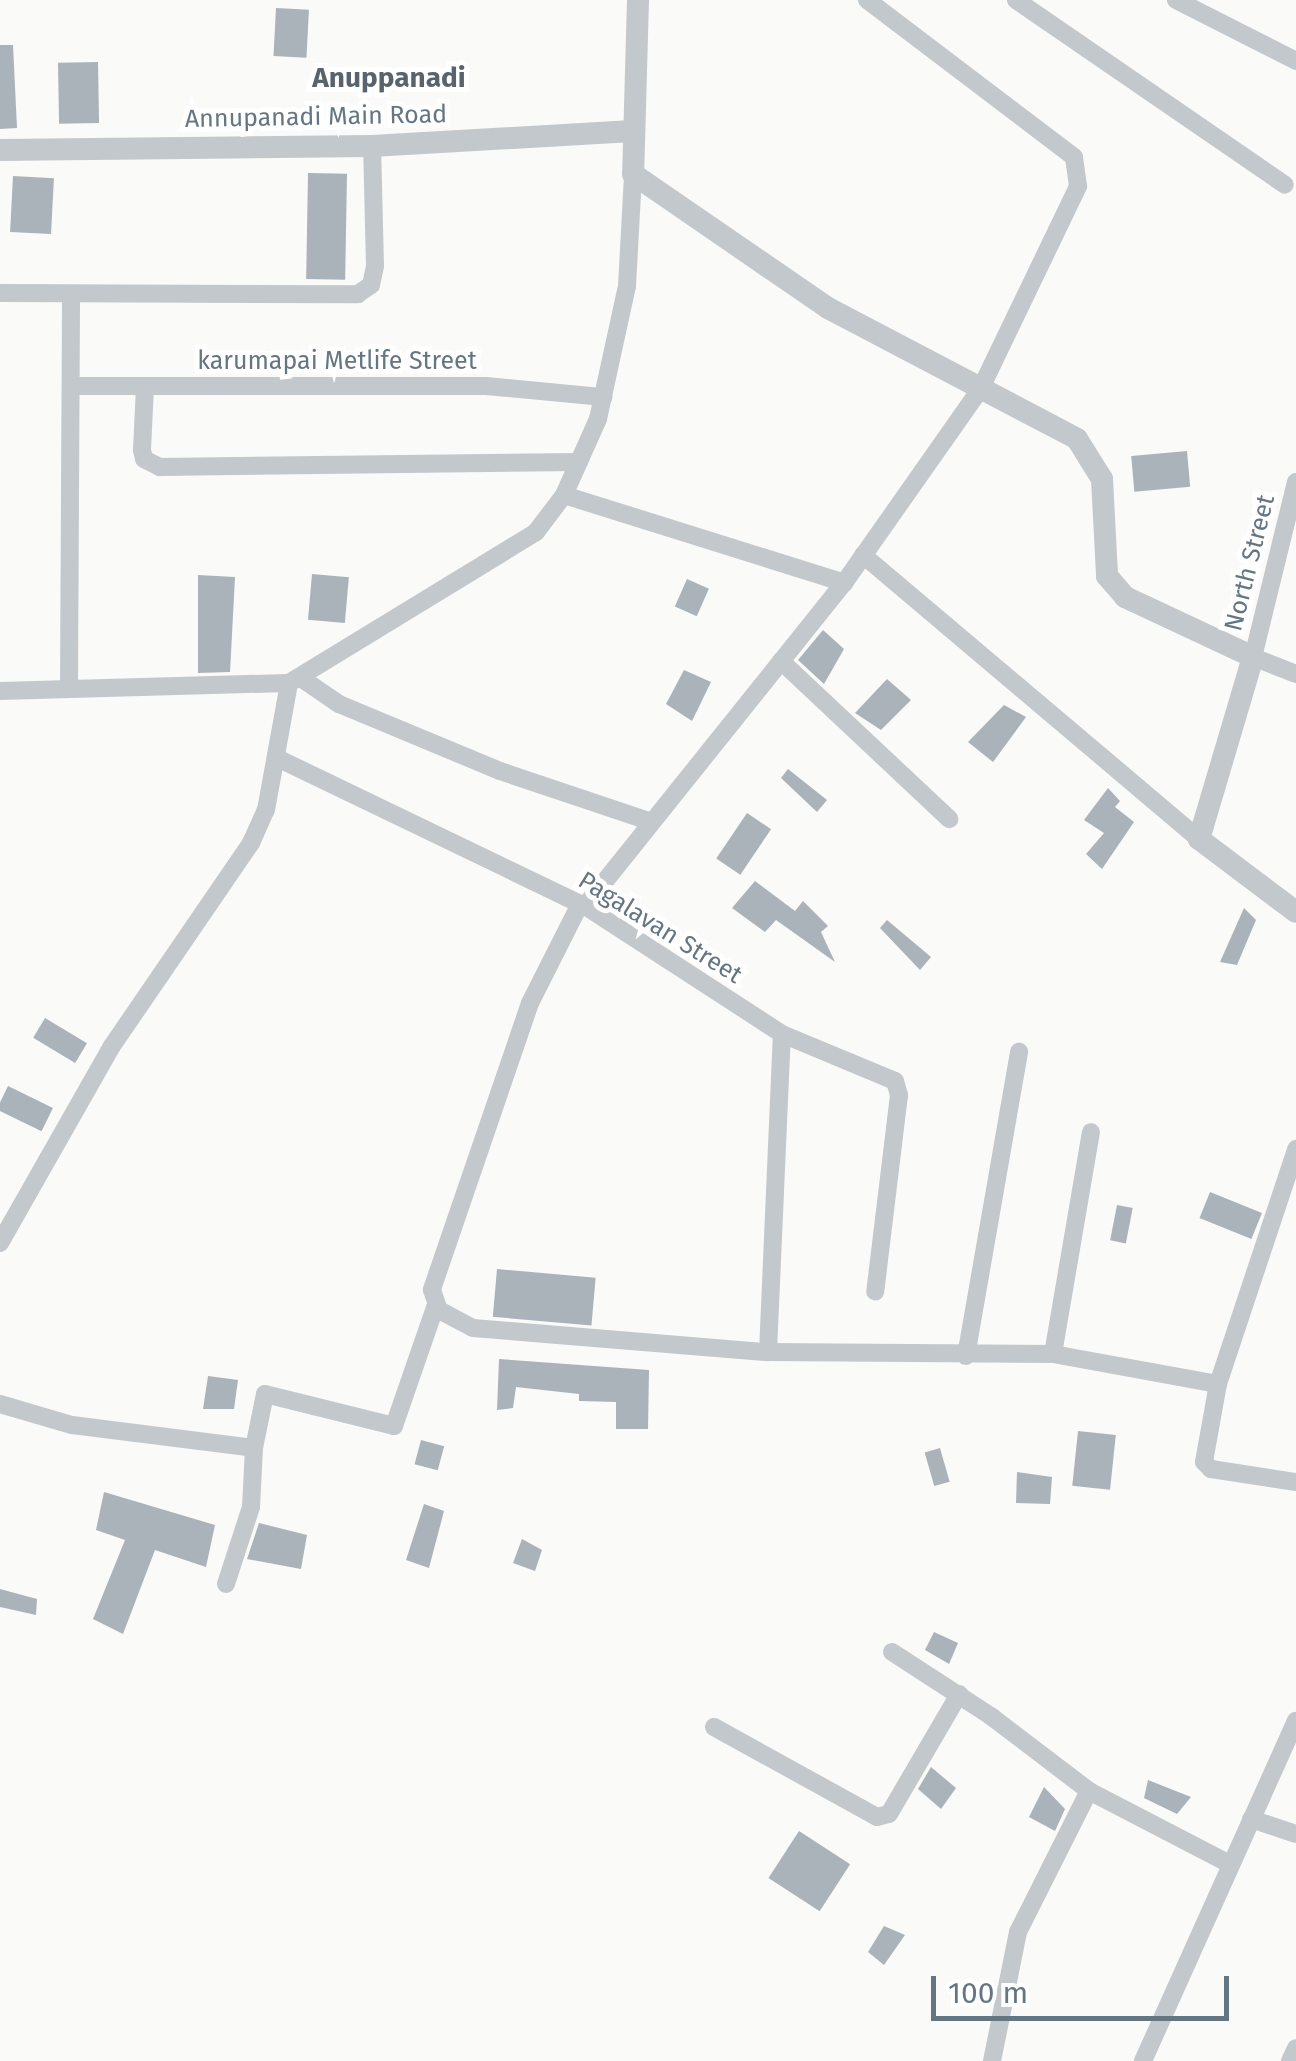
<!DOCTYPE html>
<html>
<head>
<meta charset="utf-8">
<style>
  body { margin:0 }
  #map { position:relative; width:1296px; height:2061px; overflow:hidden; background:#fafaf8; font-family:"Fira Sans",sans-serif }
  div>[style] { position:absolute }
  .building>* { inset:0; background:#aab3b9; transform-origin:0 0 }
  .minor>* { height:18px; margin:-9px; padding:0 9px; transform-origin:9px; border-radius:9px; background:#c3c8cc }
  .tertiary>* { height:22px; margin:-11px; padding:0 11px; transform-origin:11px; border-radius:11px; background:#c3c8cc }
  span { translate:-50% -50%; white-space:nowrap; text-align:center; line-height:1.15; -webkit-text-stroke:10px #fff; paint-order:stroke }
  .street-label { font-size:25px; color:#657683 }
  .neighbourhood-label { font-size:28px; color:#57646e; font-weight:700 }
  .scale { position:absolute; left:931px; top:1976px; width:298px; height:45px; box-sizing:border-box; border:5px solid #657683; border-top:0; padding-left:12px; font-size:30px; line-height:35px; white-space:nowrap; color:#657683; -webkit-text-stroke:8px #fff; paint-order:stroke }
</style>
</head>
<body>
<div id="map">
  <div class="building">
    <i style="left:276px;top:8px;width:33px;height:48px;rotate:3deg"></i>
    <i style="clip-path:polygon(0 45px,13px 45px,17px 128px,0 129px)"></i>
    <i style="left:98px;top:62px;width:61px;height:40px;rotate:89deg"></i>
    <i style="left:308px;top:173px;width:39px;height:106px;rotate:1deg"></i>
    <i style="left:13px;top:176px;width:41px;height:56px;rotate:3deg"></i>
    <i style="left:1187px;top:451px;width:36px;height:56px;rotate:85deg"></i>
    <i style="left:312px;top:574px;width:37px;height:46px;rotate:5deg"></i>
    <i style="clip-path:polygon(198px 575px,235px 577px,230px 672px,198px 673px)"></i>
    <i style="left:687px;top:579px;width:24px;height:30px;rotate:24deg"></i>
    <i style="clip-path:polygon(823px 630px,844px 649px,824px 684px,798px 660px)"></i>
    <i style="clip-path:polygon(684px 670px,711px 682px,692px 721px,666px 704px)"></i>
    <i style="clip-path:polygon(887px 679px,911px 700px,881px 730px,855px 713px)"></i>
    <i style="clip-path:polygon(1004px 705px,1026px 717px,993px 762px,968px 742px)"></i>
    <i style="clip-path:polygon(788px 769px,827px 800px,817px 812px,781px 778px)"></i>
    <i style="clip-path:polygon(1108px 788px,1120px 801px,1115px 807px,1134px 822px,1102px 869px,1086px 854px,1104px 833px,1084px 820px)"></i>
    <i style="left:747px;top:813px;width:29px;height:55px;rotate:34deg"></i>
    <i style="clip-path:polygon(755px 881px,795px 911px,803px 901px,828px 926px,821px 932px,835px 962px,776px 920px,765px 932px,732px 908px)"></i>
    <i style="clip-path:polygon(1244px 908px,1256px 920px,1237px 965px,1220px 962px)"></i>
    <i style="clip-path:polygon(887px 920px,931px 957px,920px 970px,880px 928px)"></i>
    <i style="left:45px;top:1018px;width:49px;height:23px;rotate:31deg"></i>
    <i style="left:8px;top:1086px;width:50px;height:26px;rotate:26deg"></i>
    <i style="left:1210px;top:1192px;width:56px;height:28px;rotate:22deg"></i>
    <i style="left:1117px;top:1205px;width:16px;height:36px;rotate:11deg"></i>
    <i style="left:497px;top:1269px;width:99px;height:48px;rotate:5deg"></i>
    <i style="clip-path:polygon(499px 1359px,649px 1370px,648px 1429px,616px 1429px,616px 1402px,579px 1401px,579px 1394px,516px 1387px,513px 1408px,497px 1410px)"></i>
    <i style="clip-path:polygon(208px 1376px,238px 1380px,234px 1409px,203px 1409px)"></i>
    <i style="left:1078px;top:1431px;width:38px;height:55px;rotate:6deg"></i>
    <i style="left:421px;top:1440px;width:24px;height:25px;rotate:15deg"></i>
    <i style="left:940px;top:1448px;width:35px;height:16px;rotate:74deg"></i>
    <i style="clip-path:polygon(1017px 1472px,1052px 1477px,1050px 1504px,1016px 1503px)"></i>
    <i style="clip-path:polygon(104px 1492px,215px 1525px,206px 1567px,155px 1550px,123px 1634px,93px 1619px,125px 1540px,96px 1530px)"></i>
    <i style="clip-path:polygon(424px 1504px,444px 1511px,429px 1568px,406px 1560px)"></i>
    <i style="clip-path:polygon(259px 1523px,307px 1535px,301px 1569px,247px 1559px)"></i>
    <i style="clip-path:polygon(522px 1539px,542px 1550px,535px 1571px,513px 1563px)"></i>
    <i style="clip-path:polygon(0 1589px,37px 1599px,36px 1615px,0 1607px)"></i>
    <i style="clip-path:polygon(934px 1632px,958px 1643px,949px 1664px,925px 1650px)"></i>
    <i style="clip-path:polygon(931px 1767px,956px 1788px,941px 1809px,918px 1789px)"></i>
    <i style="clip-path:polygon(1148px 1780px,1191px 1797px,1177px 1814px,1144px 1798px)"></i>
    <i style="clip-path:polygon(1044px 1787px,1065px 1809px,1055px 1831px,1029px 1817px)"></i>
    <i style="left:799px;top:1831px;width:61px;height:56px;rotate:33deg"></i>
    <i style="clip-path:polygon(884px 1926px,905px 1935px,884px 1965px,868px 1952px)"></i>
  </div>
  <div class="minor">
    <i style="left:1016px;top:0;width:326px;rotate:34.5deg"></i>
    <i style="left:1176px;top:0;width:135px;rotate:26.9deg"></i>
    <i style="left:0;top:293px;width:358px;rotate:0.2deg"></i>
    <i style="left:358px;top:294px;width:16px;rotate:-35deg"></i>
    <i style="left:371px;top:285px;width:19px;rotate:-78deg"></i>
    <i style="left:375px;top:266px;width:120px;rotate:-91.4deg"></i>
    <i style="left:71px;top:386px;width:415px"></i>
    <i style="left:486px;top:386px;width:118px;rotate:5.4deg"></i>
    <i style="left:145px;top:386px;width:64px;rotate:92.7deg"></i>
    <i style="left:142px;top:450px;width:9px;rotate:77deg"></i>
    <i style="left:144px;top:459px;width:18px;rotate:27deg"></i>
    <i style="left:160px;top:467px;width:419px;rotate:-0.7deg"></i>
    <i style="left:1296px;top:482px;width:180px;rotate:103.8deg"></i>
    <i style="left:1253px;top:657px;width:46px;rotate:21.6deg"></i>
    <i style="left:564px;top:495px;width:294px;rotate:17.4deg"></i>
    <i style="left:863px;top:555px;width:440px;rotate:40.2deg"></i>
    <i style="left:781px;top:661px;width:231px;rotate:43.2deg"></i>
    <i style="left:301px;top:678px;width:46px;rotate:34.4deg"></i>
    <i style="left:339px;top:704px;width:174px;rotate:22.6deg"></i>
    <i style="left:500px;top:771px;width:157px;rotate:18.6deg"></i>
    <i style="left:69px;top:686px;width:391px;rotate:-89.7deg"></i>
    <i style="left:0;top:691px;width:289px;rotate:-1.6deg"></i>
    <i style="left:277px;top:758px;width:342px;rotate:25.7deg"></i>
    <i style="left:585px;top:906px;width:235px;rotate:33deg"></i>
    <i style="left:782px;top:1034px;width:122px;rotate:22.6deg"></i>
    <i style="left:895px;top:1081px;width:15px;rotate:74deg"></i>
    <i style="left:899px;top:1095px;width:198px;rotate:96.9deg"></i>
    <i style="left:580px;top:904px;width:111px;rotate:116.8deg"></i>
    <i style="left:530px;top:1003px;width:303px;rotate:108.9deg"></i>
    <i style="left:432px;top:1290px;width:21px;rotate:71deg"></i>
    <i style="left:439px;top:1310px;width:38px;rotate:28deg"></i>
    <i style="left:473px;top:1328px;width:296px;rotate:4.7deg"></i>
    <i style="left:768px;top:1352px;width:318px;rotate:-87.5deg"></i>
    <i style="left:585px;top:906px;width:414px;rotate:-51.3deg"></i>
    <i style="left:844px;top:583px;width:238px;rotate:-54.9deg"></i>
    <i style="left:981px;top:388px;width:224px;rotate:-64.3deg"></i>
    <i style="left:1078px;top:186px;width:29px;rotate:-98deg"></i>
    <i style="left:1074px;top:157px;width:260px;rotate:-142.8deg"></i>
    <i style="left:0;top:1243px;width:227px;rotate:-60.4deg"></i>
    <i style="left:112px;top:1046px;width:246px;rotate:-55.6deg"></i>
    <i style="left:251px;top:843px;width:36px;rotate:-66deg"></i>
    <i style="left:266px;top:810px;width:129px;rotate:-79.7deg"></i>
    <i style="left:289px;top:683px;width:289px;rotate:-31.4deg"></i>
    <i style="left:536px;top:532px;width:46px;rotate:-52.9deg"></i>
    <i style="left:564px;top:495px;width:83px;rotate:-65.9deg"></i>
    <i style="left:598px;top:419px;width:136px;rotate:-77.7deg"></i>
    <i style="left:627px;top:286px;width:112px;rotate:-86.9deg"></i>
    <i style="left:768px;top:1352px;width:285px;rotate:0.4deg"></i>
    <i style="left:1053px;top:1354px;width:168px;rotate:10.3deg"></i>
    <i style="left:1218px;top:1384px;width:79px;rotate:100.2deg"></i>
    <i style="left:1204px;top:1462px;width:10px;rotate:45deg"></i>
    <i style="left:1211px;top:1469px;width:86px;rotate:8.7deg"></i>
    <i style="left:1053px;top:1354px;width:225px;rotate:-80.3deg"></i>
    <i style="left:966px;top:1356px;width:309px;rotate:-80.1deg"></i>
    <i style="left:1218px;top:1384px;width:248px;rotate:-71.6deg"></i>
    <i style="left:0;top:1404px;width:75px;rotate:16.3deg"></i>
    <i style="left:72px;top:1425px;width:183px;rotate:7.2deg"></i>
    <i style="left:254px;top:1448px;width:59px;rotate:92.9deg"></i>
    <i style="left:251px;top:1507px;width:81px;rotate:108deg"></i>
    <i style="left:254px;top:1448px;width:55px;rotate:-78.5deg"></i>
    <i style="left:265px;top:1394px;width:133px;rotate:13.9deg"></i>
    <i style="left:394px;top:1426px;width:128px;rotate:-70.9deg"></i>
    <i style="left:892px;top:1652px;width:119px;rotate:33deg"></i>
    <i style="left:992px;top:1717px;width:122px;rotate:37.3deg"></i>
    <i style="left:1089px;top:1791px;width:159px;rotate:27.4deg"></i>
    <i style="left:714px;top:1727px;width:186px;rotate:28.9deg"></i>
    <i style="left:877px;top:1817px;width:12px;rotate:-14deg"></i>
    <i style="left:889px;top:1814px;width:139px;rotate:-59.7deg"></i>
    <i style="left:1251px;top:1819px;width:47px;rotate:18.4deg"></i>
    <i style="left:992px;top:2061px;width:132px;rotate:-78.6deg"></i>
    <i style="left:1018px;top:1932px;width:158px;rotate:-63.3deg"></i>
    <i style="left:1143px;top:2061px;width:373px;rotate:-65.8deg"></i>
    <i style="left:1290px;top:2061px;width:14px;rotate:-65deg"></i>
  </div>
  <div class="tertiary">
    <i style="left:638px;top:0;width:174px;rotate:91.6deg"></i>
    <i style="left:633px;top:174px;width:237px;rotate:34.5deg"></i>
    <i style="left:828px;top:308px;width:281px;rotate:27.7deg"></i>
    <i style="left:1077px;top:439px;width:47px;rotate:58deg"></i>
    <i style="left:1102px;top:479px;width:97px;rotate:87deg"></i>
    <i style="left:1107px;top:576px;width:28px;rotate:49deg"></i>
    <i style="left:1125px;top:597px;width:141px;rotate:25.1deg"></i>
    <i style="left:1253px;top:657px;width:190px;rotate:106.5deg"></i>
    <i style="left:1199px;top:839px;width:121px;rotate:37deg"></i>
    <i style="left:0;top:150px;width:372px;rotate:-0.6deg"></i>
    <i style="left:372px;top:146px;width:261px;rotate:-3.3deg"></i>
  </div>
  <div class="street-label">
    <span style="left:316px;top:117px;rotate:-1deg">Annupanadi Main Road</span>
    <span style="left:337px;top:361px">karumapai Metlife Street</span>
    <span style="left:1250px;top:563px;rotate:-76deg">North Street</span>
    <span style="left:660px;top:928px;rotate:32deg">Pagalavan Street</span>
  </div>
  <div class="neighbourhood-label">
    <span style="left:389px;top:78px">Anuppanadi</span>
  </div>
  <div class="scale">100 m</div>
</div>
</body>
</html>
